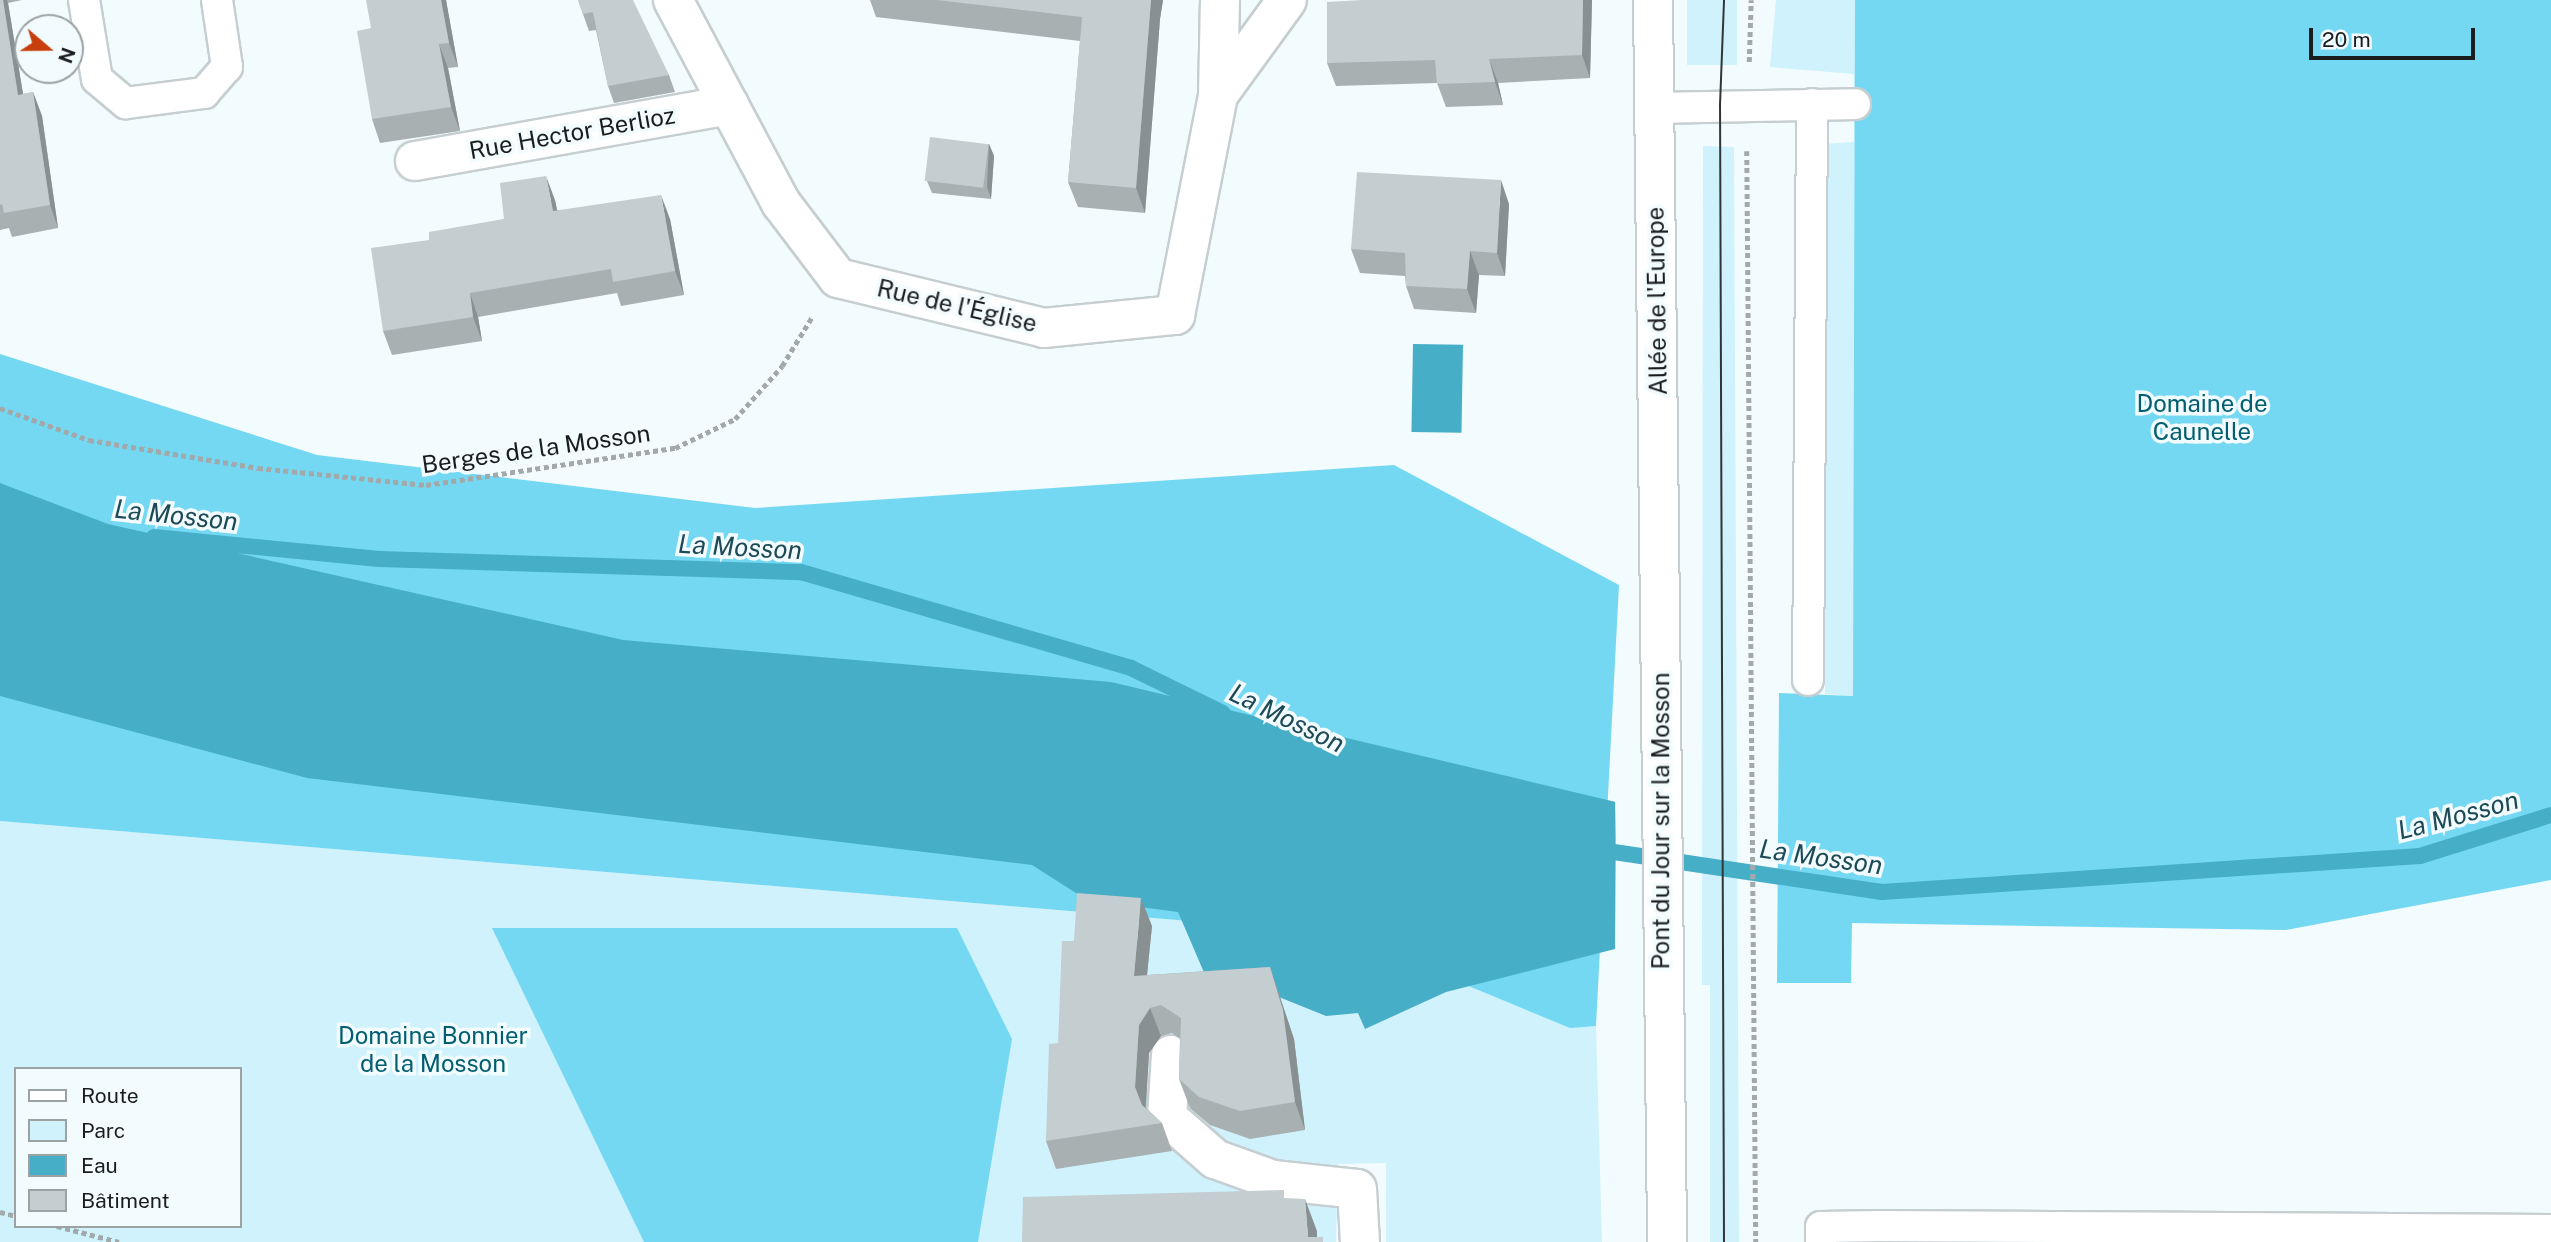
<!DOCTYPE html>
<html>
<head>
<meta charset="utf-8">
<style>
  body { margin:0 }
  #map { position:relative; width:2551px; height:1242px; overflow:hidden; background:#f2fbfe; font-family:"Public Sans",sans-serif }
  div>[style] { position:absolute }
  .green>* { inset:0; background:#cff2fc; transform-origin:0 0 }
  .forest>* { inset:0; background:#74d8f3 }
  .water>* { inset:0; background:#46aec7; transform-origin:0 0 }
  .pier>* { inset:0; background:#f2fbfe }
  .stream>* { height:16px; margin:-8px; padding:0 8px; transform-origin:8px; border-radius:8px; background:#46aec7 }
  .path>* { height:4.5px; margin-top:-2.25px; transform-origin:0; background:repeating-linear-gradient(90deg,#a2a9ab 0 5px,transparent 0 8.5px) }
  .roads { filter:drop-shadow(2px 0 #c6ced1) drop-shadow(-2px 0 #c6ced1) drop-shadow(0 2px #c6ced1) drop-shadow(0 -2px #c6ced1) }
  .service>* { height:30px; margin:-15px; padding:0 15px; transform-origin:15px; border-radius:15px; background:#fff }
  .minor>* { height:38px; margin:-19px; padding:0 19px; transform-origin:19px; border-radius:19px; background:#fff }
  .primary>* { height:38px; margin:-19px; padding:0 19px; transform-origin:19px; border-radius:19px; background:#fff }
  .tram>* { height:2px; margin:-1px; padding:0 1px; transform-origin:1px; border-radius:1px; background:#313536 }
  .wall>* { inset:0; background:#a9b0b2 }
  .shaded-wall>* { inset:0; background:#899091 }
  .building>* { inset:0; background:#c4cdcf; transform-origin:0 0 }
  span { translate:-50% -50%; white-space:nowrap; text-align:center; line-height:1.15; -webkit-text-stroke:7px #f2fbfe; paint-order:stroke }
  .street-label { font-size:24px; color:#1a1d1e }
  .park-label { font-size:24px; color:#025e70 }
  .water-label { font-size:26px; color:#1d4a56; font-style:italic }
  .legend { position:absolute; left:14px; top:1067px; width:228px; height:161px; box-sizing:border-box; background:#f2fbfe; border:2px solid #9ca2a4; margin:0; padding:9px 12px; list-style:none; font-size:21px; color:#1a1d1e }
  .legend li { display:flex; align-items:center; gap:14px; height:35px }
  .legend b { width:35px; border:2px solid #9ca2a4 }
  .north { position:absolute; left:14px; top:14px; width:70px; height:70px; box-sizing:border-box; background:#f2fbfe; border:2px solid #9ca2a4; border-radius:50%; rotate:110deg; font-size:19px; font-weight:700; line-height:28px; text-align:center; color:#1a1d1e }
  .north::after { content:''; display:block; margin:auto; width:24px; height:32px; background:#c73f0d; clip-path:polygon(50% 0,100% 100%,50% 72%,0 100%) }
  .scale { position:absolute; left:2309px; top:28px; width:166px; height:32px; box-sizing:border-box; border:4px solid #1a1d1e; border-top:0; padding-left:9px; font-size:21px; line-height:24px; white-space:nowrap; color:#1a1d1e; -webkit-text-stroke:5px #f2fbfe; paint-order:stroke }
</style>
</head>
<body>
<div id="map">
  <div class="green">
    <i style="left:1687px;top:0;width:50px;height:65px"></i>
    <i style="clip-path:polygon(1776px 0,1860px 0,1853px 696px,1825px 694px,1823px 144px,1854px 142px,1854px 74px,1770px 67px)"></i>
    <i style="clip-path:polygon(1703px 146px,1734px 147px,1739px 1242px,1710px 1242px,1710px 985px,1702px 985px)"></i>
    <i style="clip-path:polygon(evenodd,0 821px,1343px 934px,1596px 1026px,1602px 1242px,1386px 1242px,1386px 1163px,1338px 1164px,1336px 1242px,0 1242px,0 821px,16px 1069px,240px 1069px,240px 1226px,16px 1226px,16px 1069px)"></i>
  </div>
  <div class="forest">
    <i style="clip-path:polygon(1855px 0,2551px 0,2551px 880px,2286px 930px,1852px 923px,1851px 983px,1777px 983px,1779px 693px,1853px 696px)"></i>
    <i style="clip-path:polygon(0 354px,317px 455px,755px 508px,1394px 465px,1619px 585px,1596px 1026px,1570px 1028px,1343px 934px,0 821px)"></i>
    <i style="clip-path:polygon(492px 928px,957px 928px,1012px 1039px,978px 1242px,644px 1242px)"></i>
  </div>
  <div class="water">
    <i style="left:1413px;top:344px;width:50px;height:88px;rotate:1deg"></i>
    <i style="clip-path:polygon(0 483px,108px 524px,623px 640px,1111px 682px,1616px 802px,1615px 949px,1446px 992px,1365px 1029px,1358px 1013px,1326px 1016px,1274px 995px,1215px 998px,1178px 912px,1087px 900px,1032px 865px,307px 778px,0 696px)"></i>
  </div>
  <div class="pier">
    <i style="clip-path:polygon(1615px 798px,1619px 802px,1618px 951px)"></i>
  </div>
  <div class="stream">
    <i style="left:154px;top:537px;width:226px;rotate:5.6deg"></i>
    <i style="left:379px;top:559px;width:422px;rotate:1.8deg"></i>
    <i style="left:801px;top:572px;width:344px;rotate:16.2deg"></i>
    <i style="left:1131px;top:668px;width:102px;rotate:26.1deg"></i>
    <i style="left:1594px;top:849px;width:291px;rotate:8.5deg"></i>
    <i style="left:1882px;top:892px;width:539px;rotate:-3.83deg"></i>
    <i style="left:2420px;top:856px;width:137px;rotate:-17.4deg"></i>
  </div>
  <div class="path">
    <i style="left:1749px;top:62px;width:62px;rotate:-88.2deg"></i>
    <i style="left:1747px;top:151px;width:1091px;rotate:89.53deg"></i>
    <i style="left:0;top:408px;width:95px;rotate:19.8deg"></i>
    <i style="left:89px;top:440px;width:171px;rotate:9.4deg"></i>
    <i style="left:258px;top:468px;width:169px;rotate:5.8deg"></i>
    <i style="left:426px;top:485px;width:252px;rotate:-8.5deg"></i>
    <i style="left:675px;top:448px;width:67px;rotate:-25.8deg"></i>
    <i style="left:735px;top:419px;width:71px;rotate:-48.4deg"></i>
    <i style="left:782px;top:366px;width:57px;rotate:-58.5deg"></i>
    <i style="left:0;top:1212px;width:16px;rotate:14deg"></i>
    <i style="left:57px;top:1226px;width:64px;rotate:14.5deg"></i>
  </div>
  <div class="roads">
    <div class="service">
      <i style="left:84px;top:0;width:80px;rotate:80.7deg"></i>
      <i style="left:97px;top:79px;width:38px;rotate:40deg"></i>
      <i style="left:126px;top:103px;width:79px;rotate:-7.3deg"></i>
      <i style="left:204px;top:93px;width:35px;rotate:-49deg"></i>
      <i style="left:227px;top:67px;width:68px;rotate:-98.5deg"></i>
      <i style="left:1655px;top:108px;width:200px;rotate:-1.1deg"></i>
      <i style="left:1808px;top:680px;width:576px;rotate:-89.6deg"></i>
      <i style="left:1821px;top:1242px;width:15px;rotate:-90deg"></i>
      <i style="left:1821px;top:1227px;width:59px;rotate:-1deg"></i>
      <i style="left:1880px;top:1226px;width:671px;rotate:0.34deg"></i>
    </div>
    <div class="minor">
      <i style="left:673px;top:0;width:230px;rotate:62deg"></i>
      <i style="left:781px;top:203px;width:94px;rotate:52.8deg"></i>
      <i style="left:838px;top:278px;width:212px;rotate:13.6deg"></i>
      <i style="left:1044px;top:328px;width:132px;rotate:-5.7deg"></i>
      <i style="left:1175px;top:315px;width:224px;rotate:-78.9deg"></i>
      <i style="left:1218px;top:95px;width:95px;rotate:-88.8deg"></i>
      <i style="left:1218px;top:95px;width:117px;rotate:-54deg"></i>
      <i style="left:415px;top:161px;width:319px;rotate:-10.1deg"></i>
      <i style="left:1171px;top:1055px;width:62px;rotate:93.7deg"></i>
      <i style="left:1167px;top:1117px;width:64px;rotate:41.2deg"></i>
      <i style="left:1215px;top:1159px;width:62px;rotate:19.9deg"></i>
      <i style="left:1273px;top:1180px;width:84px;rotate:6.1deg"></i>
      <i style="left:1357px;top:1189px;width:53px;rotate:86.8deg"></i>
    </div>
    <div class="primary">
      <i style="left:1653px;top:0;width:1242px;rotate:89.35deg"></i>
    </div>
  </div>
  <div class="tram">
    <i style="left:1724px;top:1242px;width:1137px;rotate:-90.2deg"></i>
    <i style="left:1720px;top:105px;width:105px;rotate:-87.8deg"></i>
  </div>
  <div class="wall">
    <i style="clip-path:polygon(0 0,22px 0,8px 3px,23px 94px,33px 92px,42px 116px,58px 228px,12px 237px,9px 228px,0 230px)"></i>
    <i style="clip-path:polygon(446px 0,458px 67px,448px 68px,460px 131px,380px 143px,372px 119px,371px 28px)"></i>
    <i style="clip-path:polygon(578px 0,669px 75px,675px 92px,614px 103px,608px 86px,596px 30px,589px 31px)"></i>
    <i style="clip-path:polygon(870px 0,1163px 0,1160px 19px,1145px 213px,1078px 207px,1068px 182px,1080px 41px,876px 17px)"></i>
    <i style="clip-path:polygon(1592px 0,1590px 78px,1498px 83px,1503px 105px,1446px 107px,1437px 83px,1336px 86px,1327px 63px)"></i>
    <i style="clip-path:polygon(989px 144px,994px 156px,991px 199px,932px 193px,927px 181px)"></i>
    <i style="clip-path:polygon(555px 200px,557px 210px,670px 219px,684px 295px,621px 306px,617px 293px,478px 317px,482px 341px,392px 355px,383px 331px,429px 240px,504px 219px)"></i>
    <i style="clip-path:polygon(1509px 204px,1505px 276px,1479px 275px,1476px 313px,1414px 309px,1406px 286px,1405px 276px,1360px 273px,1351px 249px)"></i>
    <i style="clip-path:polygon(1152px 926px,1147px 975px,1270px 967px,1294px 1039px,1305px 1130px,1250px 1139px,1210px 1125px,1190px 1108px,1179px 1079px,1180px 1039px,1172px 1033px,1161px 1036px,1149px 1053px,1146px 1108px,1162px 1123px,1172px 1151px,1056px 1169px,1046px 1141px,1058px 1043px)"></i>
  </div>
  <div class="shaded-wall">
    <i style="clip-path:polygon(3px 0,7px 0,8px 3px,27px 118px,18px 95px)"></i>
    <i style="clip-path:polygon(441px 0,446px 0,458px 67px,449px 43px)"></i>
    <i style="clip-path:polygon(1151px 0,1163px 0,1160px 19px,1145px 213px,1136px 188px)"></i>
    <i style="clip-path:polygon(1583px 0,1592px 0,1590px 78px,1582px 55px)"></i>
    <i style="clip-path:polygon(439px 44px,448px 68px,460px 131px,451px 107px)"></i>
    <i style="clip-path:polygon(1489px 59px,1498px 83px,1503px 105px,1495px 82px)"></i>
    <i style="clip-path:polygon(33px 92px,42px 116px,58px 228px,50px 205px)"></i>
    <i style="clip-path:polygon(989px 144px,994px 156px,991px 199px,987px 187px)"></i>
    <i style="clip-path:polygon(546px 176px,555px 200px,562px 235px,553px 211px)"></i>
    <i style="clip-path:polygon(1501px 180px,1509px 204px,1505px 276px,1497px 253px)"></i>
    <i style="clip-path:polygon(661px 195px,670px 219px,684px 295px,675px 271px)"></i>
    <i style="clip-path:polygon(1470px 251px,1479px 275px,1476px 313px,1467px 289px)"></i>
    <i style="clip-path:polygon(470px 293px,478px 317px,482px 341px,473px 317px)"></i>
    <i style="clip-path:polygon(1141px 898px,1152px 926px,1144px 1004px,1134px 976px)"></i>
    <i style="clip-path:polygon(1270px 967px,1294px 1039px,1305px 1130px,1295px 1102px)"></i>
    <i style="clip-path:polygon(1150px 1008px,1161px 1036px,1149px 1053px,1145px 1116px,1135px 1087px,1139px 1025px)"></i>
    <i style="clip-path:polygon(1305px 1199px,1317px 1231px,1317px 1242px,1308px 1237px)"></i>
  </div>
  <div class="building">
    <i style="clip-path:polygon(0 0,3px 0,18px 95px,33px 92px,50px 205px,4px 213px,2px 204px,0 205px)"></i>
    <i style="clip-path:polygon(366px 0,441px 0,449px 43px,439px 44px,451px 107px,372px 119px,357px 31px,371px 28px)"></i>
    <i style="clip-path:polygon(578px 0,633px 0,669px 75px,608px 86px,593px 12px,583px 14px)"></i>
    <i style="clip-path:polygon(937px 0,1151px 0,1136px 188px,1068px 182px,1082px 17px)"></i>
    <i style="clip-path:polygon(1363px 0,1583px 0,1582px 55px,1489px 59px,1495px 82px,1437px 84px,1435px 60px,1327px 63px,1327px 2px)"></i>
    <i style="left:930px;top:137px;width:59px;height:44px;rotate:7deg"></i>
    <i style="clip-path:polygon(1357px 172px,1501px 180px,1497px 253px,1470px 251px,1467px 289px,1406px 286px,1405px 253px,1351px 249px)"></i>
    <i style="clip-path:polygon(546px 176px,553px 211px,661px 195px,675px 271px,613px 282px,611px 269px,470px 293px,473px 317px,383px 331px,371px 248px,429px 240px,429px 232px,504px 219px,500px 183px)"></i>
    <i style="clip-path:polygon(1077px 893px,1141px 898px,1134px 976px,1270px 967px,1283px 1010px,1295px 1102px,1240px 1111px,1199px 1097px,1179px 1079px,1181px 1018px,1161px 1005px,1150px 1008px,1139px 1025px,1135px 1087px,1142px 1105px,1162px 1123px,1046px 1141px,1049px 1044px,1058px 1043px,1062px 941px,1074px 941px)"></i>
    <i style="clip-path:polygon(1284px 1190px,1284px 1198px,1305px 1199px,1308px 1237px,1323px 1237px,1323px 1242px,1022px 1242px,1023px 1197px)"></i>
  </div>
  <div class="street-label">
    <span style="left:572px;top:133px;rotate:-10deg">Rue Hector Berlioz</span>
    <span style="left:1657px;top:301px;rotate:-91deg">Allée de l'Europe</span>
    <span style="left:957px;top:306px;rotate:13deg">Rue de l'Église</span>
    <span style="left:536px;top:449px;rotate:-8deg">Berges de la Mosson</span>
    <span style="left:1661px;top:821px;rotate:-90deg">Pont du Jour sur la Mosson</span>
  </div>
  <div class="park-label">
    <span style="left:2202px;top:418px">Domaine de<br>Caunelle</span>
    <span style="left:433px;top:1050px">Domaine Bonnier<br>de la Mosson</span>
  </div>
  <div class="water-label">
    <span style="left:176px;top:515px;rotate:6deg">La Mosson</span>
    <span style="left:740px;top:547px;rotate:3deg">La Mosson</span>
    <span style="left:1287px;top:718px;rotate:26deg">La Mosson</span>
    <span style="left:2458px;top:815px;rotate:-15deg">La Mosson</span>
    <span style="left:1821px;top:857px;rotate:8deg">La Mosson</span>
  </div>
  <ul class="legend">
  <li><b style="height:9px;background:#fff"></b>Route</li>
  <li><b style="height:19px;background:#cff2fc"></b>Parc</li>
  <li><b style="height:19px;background:#46aec7"></b>Eau</li>
  <li><b style="height:19px;background:#c4cdcf"></b>Bâtiment</li>
  </ul>
  <div class="north">N</div>
  <div class="scale">20 m</div>
</div>
</body>
</html>
